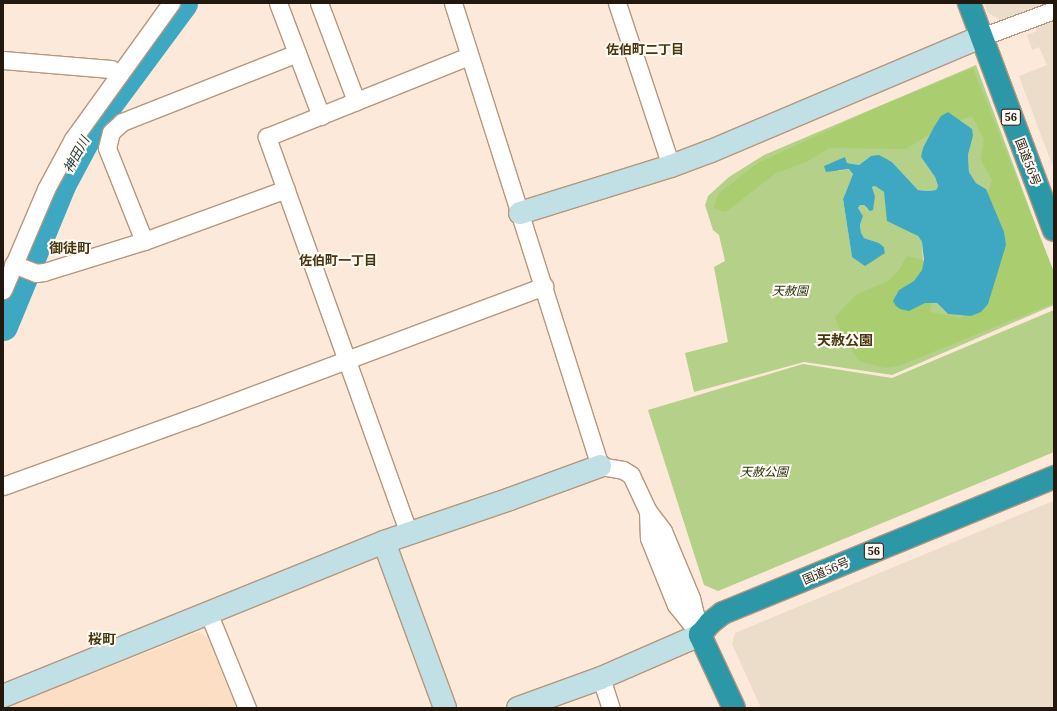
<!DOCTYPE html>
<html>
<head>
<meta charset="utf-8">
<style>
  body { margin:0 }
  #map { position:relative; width:1057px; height:711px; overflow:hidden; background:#fce9d9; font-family:Lora,"Noto Sans JP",serif }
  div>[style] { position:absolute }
  .built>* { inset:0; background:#fcdec5 }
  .education>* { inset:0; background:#ecdcca }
  .green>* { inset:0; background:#b4d089 }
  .forest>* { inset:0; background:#aacd70 }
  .water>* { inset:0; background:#3ea8c2 }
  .river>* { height:29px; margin:-14.5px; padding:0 14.5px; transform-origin:14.5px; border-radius:14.5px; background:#3ea8c2 }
  .roads { filter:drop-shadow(1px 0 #b4977e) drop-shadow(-1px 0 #b4977e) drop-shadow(0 1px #b4977e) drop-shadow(0 -1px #b4977e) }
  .street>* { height:17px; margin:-8.5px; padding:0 8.5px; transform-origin:8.5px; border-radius:8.5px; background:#fff }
  .secondary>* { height:22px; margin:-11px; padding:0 11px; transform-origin:11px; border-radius:11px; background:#c0e0e5 }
  .highway>* { height:22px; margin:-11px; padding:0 11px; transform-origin:11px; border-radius:11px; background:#2c97a7 }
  span { translate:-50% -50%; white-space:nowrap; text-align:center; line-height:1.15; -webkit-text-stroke:4px #fff9f3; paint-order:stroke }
  .shield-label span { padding:1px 3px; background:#fff9f3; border:1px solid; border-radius:3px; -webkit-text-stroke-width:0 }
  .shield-label { font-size:11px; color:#23180e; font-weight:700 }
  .street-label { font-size:12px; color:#23180e }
  .park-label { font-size:12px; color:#26330c; font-style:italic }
  .neighbourhood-label { font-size:13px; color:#46360e; font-weight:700 }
  .water-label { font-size:13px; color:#233a40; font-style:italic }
  .quarter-label { font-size:14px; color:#46360e; font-weight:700 }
  .frame { position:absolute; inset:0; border:4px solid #23180e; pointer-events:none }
</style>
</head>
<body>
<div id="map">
  <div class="built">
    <i style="clip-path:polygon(199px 632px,208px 638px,236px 708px,4px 708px)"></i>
  </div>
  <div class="education">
    <i style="clip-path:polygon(984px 3px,1047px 3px,1000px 20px,987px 12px)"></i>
    <i style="clip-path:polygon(1054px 21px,1054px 170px,1019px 76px,1047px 65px,1039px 47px,1032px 50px,1027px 35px,1037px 31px,1036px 28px)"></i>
    <i style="clip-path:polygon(1053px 501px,1054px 505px,1054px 708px,761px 708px,732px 644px,735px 633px)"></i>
  </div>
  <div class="green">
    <i style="clip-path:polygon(evenodd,976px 65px,1054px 274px,1054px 305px,892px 375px,804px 362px,694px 392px,685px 353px,728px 342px,714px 267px,725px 261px,719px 235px,713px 230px,705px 205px,708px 196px,729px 177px,764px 155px,976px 65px,973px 136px,968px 155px,969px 172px,976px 183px,986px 189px,948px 314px,937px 303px,925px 303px,922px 242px,918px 236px,910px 231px,885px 196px,884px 192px,875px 186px,872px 187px,875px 196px,867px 209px,864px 205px,860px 205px,858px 208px,863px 216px,860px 225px,861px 234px,864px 238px,879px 243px,884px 247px,885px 253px,852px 257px,843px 199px,853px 174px,850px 169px,838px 171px,845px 157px,847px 163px,859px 165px,871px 156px,892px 162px,918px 190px,928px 191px,936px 190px,938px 186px,935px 177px,921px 157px,973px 136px)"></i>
    <i style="clip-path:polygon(1054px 310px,1054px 452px,718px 591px,704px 585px,648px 410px,803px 364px,892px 378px)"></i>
  </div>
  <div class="forest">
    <i style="clip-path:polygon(973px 68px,1054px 272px,1054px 303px,901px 365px,885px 368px,859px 361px,842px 335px,835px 317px,856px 295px,888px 281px,898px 271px,907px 256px,927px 261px,934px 288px,930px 312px,962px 318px,977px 300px,983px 208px,992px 180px,981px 160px,984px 139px,972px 116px,943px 126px,906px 149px,829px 148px,808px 161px,776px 173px,726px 212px,713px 208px,719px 193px,758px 163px,878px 107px)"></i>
  </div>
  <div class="water">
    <i style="clip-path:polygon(948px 112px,972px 129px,973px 136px,968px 155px,969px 172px,976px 183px,986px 189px,1004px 232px,1006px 245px,988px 304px,981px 312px,971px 316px,948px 314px,937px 303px,925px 303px,909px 311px,900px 309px,896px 306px,893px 301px,899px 290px,914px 281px,922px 270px,924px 261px,922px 242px,918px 236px,887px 221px,884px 192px,875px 186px,872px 187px,875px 196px,873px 210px,870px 211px,864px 205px,860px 205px,858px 208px,863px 216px,860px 225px,861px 233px,864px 238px,879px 243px,884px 247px,885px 253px,865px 266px,852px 257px,843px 199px,853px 174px,849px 169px,826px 172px,824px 166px,845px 157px,847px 163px,859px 165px,871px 156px,879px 155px,892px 162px,918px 190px,928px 191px,936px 190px,938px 186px,935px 177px,921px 157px,923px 148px,934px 127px,941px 116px)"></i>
  </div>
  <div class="river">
    <i style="left:3px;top:326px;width:152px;rotate:-67.6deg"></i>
    <i style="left:61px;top:185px;width:49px;rotate:-61.9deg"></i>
    <i style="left:84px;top:142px;width:33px;rotate:-59deg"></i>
    <i style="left:101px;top:114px;width:138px;rotate:-53.5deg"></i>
  </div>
  <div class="roads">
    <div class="street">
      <i style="left:278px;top:3px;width:121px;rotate:69.2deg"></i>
      <i style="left:319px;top:3px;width:105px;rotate:69.3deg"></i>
      <i style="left:453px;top:3px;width:486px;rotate:72.4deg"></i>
      <i style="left:600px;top:466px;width:23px;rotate:10deg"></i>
      <i style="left:623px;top:470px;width:9px;rotate:32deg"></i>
      <i style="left:631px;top:475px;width:40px;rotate:65deg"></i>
      <i style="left:648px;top:511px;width:25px;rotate:53deg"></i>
      <i style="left:663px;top:531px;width:73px;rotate:67.3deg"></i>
      <i style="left:691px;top:598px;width:38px;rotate:76deg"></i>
      <i style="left:617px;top:3px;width:172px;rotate:71.7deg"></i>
      <i style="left:981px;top:37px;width:78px;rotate:-20.3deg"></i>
      <i style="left:3px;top:60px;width:108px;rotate:4.8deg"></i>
      <i style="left:111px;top:69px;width:9px;rotate:32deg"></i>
      <i style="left:144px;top:241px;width:100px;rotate:-111.7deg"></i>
      <i style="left:107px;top:148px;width:16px;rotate:-76deg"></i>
      <i style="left:111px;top:132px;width:15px;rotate:-42deg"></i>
      <i style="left:122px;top:122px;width:188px;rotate:-21.5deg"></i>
      <i style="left:13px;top:264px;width:25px;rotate:21deg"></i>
      <i style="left:36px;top:273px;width:8px;rotate:-7deg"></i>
      <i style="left:44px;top:272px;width:105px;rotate:-17.2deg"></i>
      <i style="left:144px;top:241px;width:151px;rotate:-20.1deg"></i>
      <i style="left:3px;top:290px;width:110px;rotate:-66.9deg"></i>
      <i style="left:46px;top:189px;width:57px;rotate:-61.6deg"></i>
      <i style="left:73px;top:139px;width:168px;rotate:-54.2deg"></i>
      <i style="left:3px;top:486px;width:203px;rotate:-19.9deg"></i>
      <i style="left:194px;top:417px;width:374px;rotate:-20.5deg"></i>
      <i style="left:648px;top:511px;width:27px;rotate:88deg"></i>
      <i style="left:649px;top:538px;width:72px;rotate:68.1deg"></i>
      <i style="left:676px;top:605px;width:32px;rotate:51deg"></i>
      <i style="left:409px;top:534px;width:422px;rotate:-109.7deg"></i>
      <i style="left:267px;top:137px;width:218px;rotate:-21.9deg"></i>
      <i style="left:208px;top:612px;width:104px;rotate:67.9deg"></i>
      <i style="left:601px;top:678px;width:32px;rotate:72deg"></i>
    </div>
    <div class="secondary">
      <i style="left:520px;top:213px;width:158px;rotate:-17.3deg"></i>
      <i style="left:671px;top:166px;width:43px;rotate:-20.6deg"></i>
      <i style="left:711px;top:151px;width:293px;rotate:-22.9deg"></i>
      <i style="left:384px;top:542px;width:177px;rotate:69.8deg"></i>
      <i style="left:3px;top:696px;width:411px;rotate:-22deg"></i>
      <i style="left:384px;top:542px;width:133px;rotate:-18.8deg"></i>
      <i style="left:510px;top:499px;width:96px;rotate:-20.1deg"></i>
      <i style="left:518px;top:708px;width:88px;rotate:-19.9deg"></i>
      <i style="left:601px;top:678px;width:108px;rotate:-23.5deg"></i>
    </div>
    <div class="highway">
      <i style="left:969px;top:3px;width:242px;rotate:69.5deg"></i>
      <i style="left:734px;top:708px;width:81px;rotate:-115deg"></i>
      <i style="left:700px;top:635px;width:16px;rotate:-50deg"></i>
      <i style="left:710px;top:623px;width:16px;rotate:-38deg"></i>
      <i style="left:723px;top:613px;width:358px;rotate:-22.3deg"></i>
    </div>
  </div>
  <div class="shield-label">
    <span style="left:1011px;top:117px">56</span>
    <span style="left:874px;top:551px">56</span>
  </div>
  <div class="street-label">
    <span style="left:1028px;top:162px;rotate:69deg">国道56号</span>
    <span style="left:826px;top:571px;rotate:-23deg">国道56号</span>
  </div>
  <div class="park-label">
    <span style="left:790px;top:291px">天赦園</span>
    <span style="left:764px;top:472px">天赦公園</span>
  </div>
  <div class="neighbourhood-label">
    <span style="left:645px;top:50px">佐伯町二丁目</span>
    <span style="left:338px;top:261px">佐伯町一丁目</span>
  </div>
  <div class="water-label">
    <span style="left:77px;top:155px;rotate:-61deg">神田川</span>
  </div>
  <div class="quarter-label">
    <span style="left:70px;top:248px">御徒町</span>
    <span style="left:845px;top:340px">天赦公園</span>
    <span style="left:102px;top:639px">桜町</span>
  </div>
  <div class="frame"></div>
</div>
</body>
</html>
